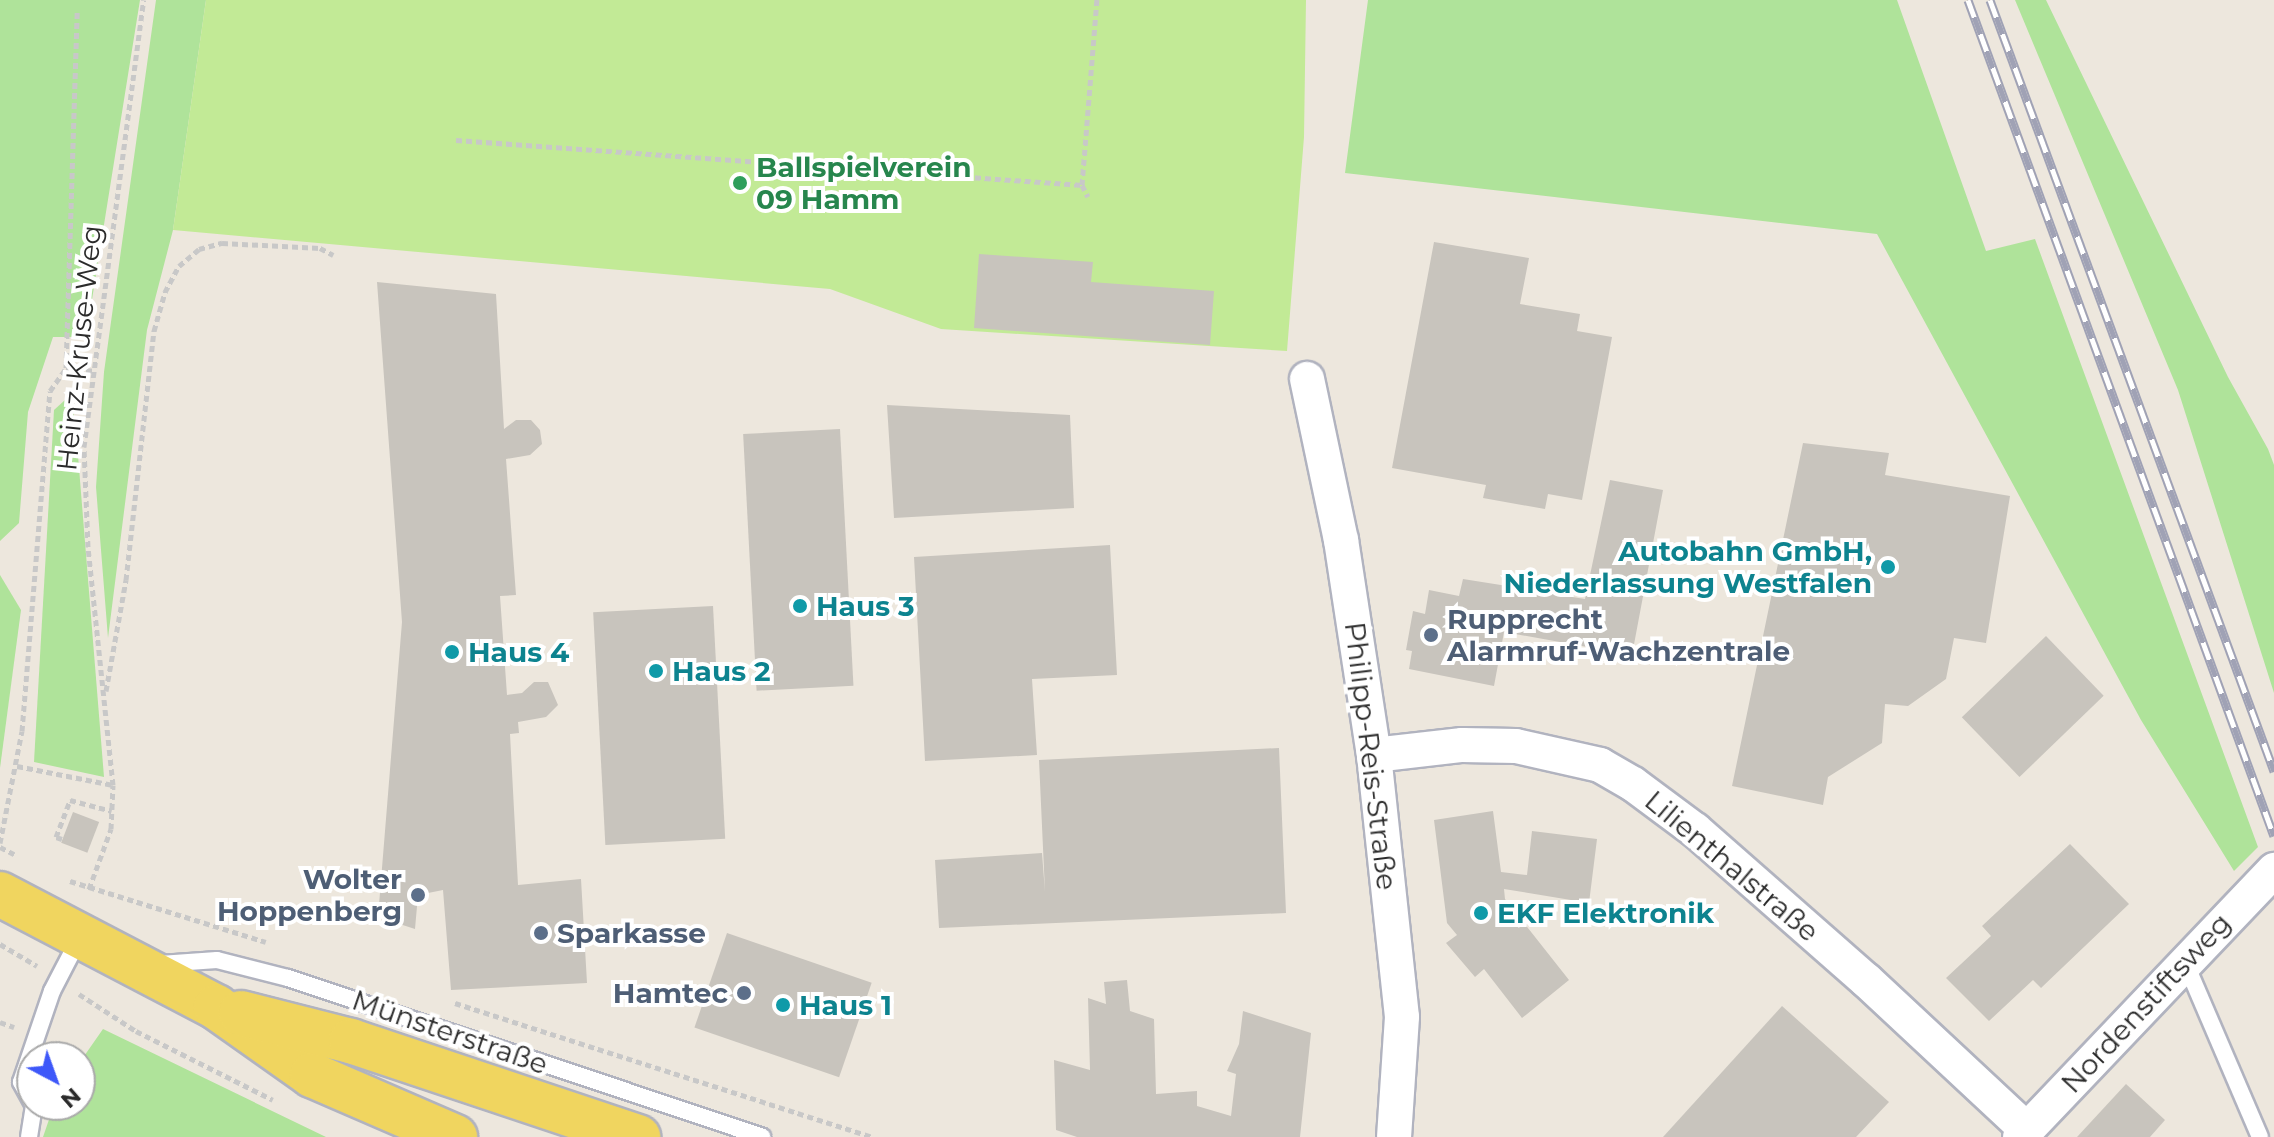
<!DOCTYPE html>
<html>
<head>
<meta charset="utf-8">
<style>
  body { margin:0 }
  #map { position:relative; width:2274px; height:1137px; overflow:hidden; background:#ede7dd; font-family:Montserrat,sans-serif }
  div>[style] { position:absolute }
  .green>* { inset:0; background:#afe39a }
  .pitch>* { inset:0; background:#c2ea96 }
  .building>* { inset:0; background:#c8c4bd; transform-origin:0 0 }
  .path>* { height:5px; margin-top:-2.5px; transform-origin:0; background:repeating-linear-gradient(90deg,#c8c8c8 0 6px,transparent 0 10px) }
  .roads { filter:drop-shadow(2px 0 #b1b3bf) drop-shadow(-2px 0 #b1b3bf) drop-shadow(0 2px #b1b3bf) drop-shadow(0 -2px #b1b3bf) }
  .lane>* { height:16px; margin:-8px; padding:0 8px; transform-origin:8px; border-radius:8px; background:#fff }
  .street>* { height:34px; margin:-17px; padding:0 17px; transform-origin:17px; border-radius:17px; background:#fff }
  .primary>* { height:44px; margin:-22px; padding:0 22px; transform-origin:22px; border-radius:22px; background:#f0d55f }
  .rail>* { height:9px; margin-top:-4.5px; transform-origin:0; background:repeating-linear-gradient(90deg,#fff 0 18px,#a0a2b5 0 36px); box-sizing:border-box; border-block:2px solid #a0a2b5 }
  .dots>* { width:22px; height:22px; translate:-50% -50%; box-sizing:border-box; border:4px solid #fff; border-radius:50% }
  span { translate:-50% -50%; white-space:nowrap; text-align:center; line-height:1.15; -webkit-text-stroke:8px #fff; paint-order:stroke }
  .leisure-label { font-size:28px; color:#27864d; font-weight:700 }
  .left { translate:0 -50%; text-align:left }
  .street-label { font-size:28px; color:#2b2b2b }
  .culture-label { font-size:28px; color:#0d838f; font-weight:700 }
  .right { translate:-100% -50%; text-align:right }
  .service-label { font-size:28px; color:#4e5e75; font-weight:700 }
  .north { position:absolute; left:16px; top:1041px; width:80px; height:80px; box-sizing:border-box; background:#fff; border:2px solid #aaa; border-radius:50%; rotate:139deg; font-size:22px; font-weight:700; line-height:32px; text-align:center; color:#2b2b2b }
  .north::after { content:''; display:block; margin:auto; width:28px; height:36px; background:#3e58f9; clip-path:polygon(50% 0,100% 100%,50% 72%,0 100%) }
</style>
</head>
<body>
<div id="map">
  <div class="green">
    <i style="clip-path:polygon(0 0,140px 0,86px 337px,53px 337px,28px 412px,19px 523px,0 541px)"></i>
    <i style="clip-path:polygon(156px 0,206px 0,173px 230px,147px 330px,108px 638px,96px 487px,104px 372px)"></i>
    <i style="clip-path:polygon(1368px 0,1897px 0,1986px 251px,2035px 239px,2258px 847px,2234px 871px,2141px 720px,1877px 234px,1345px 173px)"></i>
    <i style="clip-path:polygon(2015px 0,2046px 0,2228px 377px,2268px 449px,2274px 465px,2274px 693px,2178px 390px)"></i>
    <i style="clip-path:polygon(65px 400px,73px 410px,77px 443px,104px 777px,34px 762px,54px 410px)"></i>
    <i style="clip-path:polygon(0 575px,21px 610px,0 768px)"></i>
    <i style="clip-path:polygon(103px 1029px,326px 1137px,43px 1137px,54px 1105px,80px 1105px,80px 1062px)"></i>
  </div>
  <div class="pitch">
    <i style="clip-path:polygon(206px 0,1306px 0,1304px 137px,1287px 351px,941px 329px,830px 289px,173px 230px)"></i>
  </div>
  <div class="building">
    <i style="clip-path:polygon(1434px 242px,1529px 258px,1520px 304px,1580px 314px,1577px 331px,1612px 337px,1582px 500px,1548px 494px,1545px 509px,1483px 498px,1486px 485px,1392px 468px)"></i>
    <i style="clip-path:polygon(979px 254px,1093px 262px,1091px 282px,1214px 291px,1210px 345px,974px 328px)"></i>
    <i style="clip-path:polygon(377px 282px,496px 294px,504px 429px,516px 420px,531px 420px,540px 430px,542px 444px,530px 455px,506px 459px,516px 595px,500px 596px,507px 695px,522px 693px,534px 682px,548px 682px,558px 705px,546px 717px,518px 722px,519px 733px,510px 734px,518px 885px,581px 879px,587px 983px,451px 990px,443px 890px,418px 895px,415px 929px,378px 917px,402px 622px)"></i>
    <i style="clip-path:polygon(887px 405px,1070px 415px,1074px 508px,894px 518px)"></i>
    <i style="left:840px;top:429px;width:257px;height:97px;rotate:87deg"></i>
    <i style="clip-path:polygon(1803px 443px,1889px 453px,1885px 475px,2010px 496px,1986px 643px,1954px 638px,1946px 679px,1908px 706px,1885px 704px,1882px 743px,1828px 777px,1823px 805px,1732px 786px)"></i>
    <i style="clip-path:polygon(1610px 480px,1663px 490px,1632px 655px,1504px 632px,1494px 686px,1409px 669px,1412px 651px,1406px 650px,1413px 611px,1425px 614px,1429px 590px,1459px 596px,1463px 579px,1539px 591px,1542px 578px,1569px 582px,1566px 596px,1585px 599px)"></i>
    <i style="clip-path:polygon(1110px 545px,1117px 675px,1032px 679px,1037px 755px,925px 761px,914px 557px)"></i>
    <i style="left:713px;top:606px;width:233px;height:120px;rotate:87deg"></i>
    <i style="left:2046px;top:636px;width:83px;height:117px;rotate:46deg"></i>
    <i style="clip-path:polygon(1279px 748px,1286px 913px,939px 928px,935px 860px,1042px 853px,1045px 892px,1039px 760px)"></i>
    <i style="clip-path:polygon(1493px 811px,1501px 872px,1527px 875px,1532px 831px,1597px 839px,1589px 903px,1504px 889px,1505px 899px,1569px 980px,1522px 1018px,1484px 969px,1475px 977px,1446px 943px,1457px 935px,1447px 923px,1434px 820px)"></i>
    <i style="left:73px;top:812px;width:28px;height:33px;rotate:21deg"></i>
    <i style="clip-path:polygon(2070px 844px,2129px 904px,2041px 988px,2033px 980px,1989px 1021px,1946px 978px,1991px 936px,1982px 926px)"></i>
    <i style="left:727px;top:933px;width:153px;height:100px;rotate:19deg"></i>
    <i style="clip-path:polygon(1127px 980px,1130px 1011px,1154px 1019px,1156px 1094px,1197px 1091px,1197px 1106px,1231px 1116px,1236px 1074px,1227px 1071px,1239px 1044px,1243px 1011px,1311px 1033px,1300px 1137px,1077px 1137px,1056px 1130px,1054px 1060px,1090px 1070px,1088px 998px,1106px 1004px,1104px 982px)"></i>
    <i style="clip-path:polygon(1782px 1006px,1889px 1102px,1856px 1137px,1663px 1137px)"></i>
    <i style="clip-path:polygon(2126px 1084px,2165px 1120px,2150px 1137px,2077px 1137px)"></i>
  </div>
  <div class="path">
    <i style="left:456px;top:140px;width:628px;rotate:4.11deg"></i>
    <i style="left:1082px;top:185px;width:13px;rotate:63deg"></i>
    <i style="left:1082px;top:185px;width:186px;rotate:-85.4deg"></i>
    <i style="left:66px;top:368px;width:357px;rotate:-88.2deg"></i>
    <i style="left:106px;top:691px;width:113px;rotate:-79.8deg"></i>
    <i style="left:126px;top:580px;width:251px;rotate:-83.6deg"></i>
    <i style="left:154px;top:331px;width:41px;rotate:-74.2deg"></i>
    <i style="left:165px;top:292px;width:30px;rotate:-62deg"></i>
    <i style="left:179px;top:266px;width:26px;rotate:-40deg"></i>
    <i style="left:199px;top:249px;width:24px;rotate:-15deg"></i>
    <i style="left:222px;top:243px;width:98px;rotate:2.9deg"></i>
    <i style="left:320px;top:248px;width:15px;rotate:28deg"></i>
    <i style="left:17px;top:766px;width:98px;rotate:11.2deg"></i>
    <i style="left:62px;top:839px;width:6px;rotate:-162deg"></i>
    <i style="left:56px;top:837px;width:40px;rotate:-69deg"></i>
    <i style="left:70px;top:800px;width:43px;rotate:14.7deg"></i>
    <i style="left:0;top:843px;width:114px;rotate:-78.9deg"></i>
    <i style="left:22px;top:731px;width:341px;rotate:-85.3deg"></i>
    <i style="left:50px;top:391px;width:28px;rotate:-55deg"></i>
    <i style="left:66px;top:368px;width:27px;rotate:6deg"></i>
    <i style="left:0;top:847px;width:16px;rotate:27deg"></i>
    <i style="left:70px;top:881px;width:205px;rotate:17.3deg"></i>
    <i style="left:89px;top:889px;width:64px;rotate:-69.9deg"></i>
    <i style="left:111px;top:829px;width:44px;rotate:-87.4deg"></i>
    <i style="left:113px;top:785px;width:239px;rotate:-96deg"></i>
    <i style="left:88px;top:547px;width:100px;rotate:-92.3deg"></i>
    <i style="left:84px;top:447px;width:451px;rotate:-82.4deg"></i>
    <i style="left:0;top:944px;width:43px;rotate:30.7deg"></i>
    <i style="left:79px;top:994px;width:68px;rotate:33deg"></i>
    <i style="left:136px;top:1031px;width:153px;rotate:26.7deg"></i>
    <i style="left:455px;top:1003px;width:439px;rotate:17.8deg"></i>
    <i style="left:0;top:1022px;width:15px;rotate:20deg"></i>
  </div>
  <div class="roads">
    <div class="lane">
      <i style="left:2185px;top:962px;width:190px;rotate:66.8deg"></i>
      <i style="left:160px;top:964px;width:57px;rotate:-4deg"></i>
      <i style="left:217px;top:960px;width:73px;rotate:14.2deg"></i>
      <i style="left:288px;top:978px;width:500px;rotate:18.5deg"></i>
      <i style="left:32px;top:1102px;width:23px;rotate:-119deg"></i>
      <i style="left:21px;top:1082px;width:96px;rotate:-71.2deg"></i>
      <i style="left:52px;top:991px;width:59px;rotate:-62.6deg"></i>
      <i style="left:29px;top:1137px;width:32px;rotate:-81deg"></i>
    </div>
    <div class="street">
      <i style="left:1307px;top:379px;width:165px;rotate:78.1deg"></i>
      <i style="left:1341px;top:540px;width:218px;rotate:81.3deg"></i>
      <i style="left:1374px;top:755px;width:263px;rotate:83.9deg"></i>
      <i style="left:1402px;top:1017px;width:120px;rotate:93.8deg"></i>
      <i style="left:1374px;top:755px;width:89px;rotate:-6.5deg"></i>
      <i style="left:1462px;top:745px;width:54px;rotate:1.1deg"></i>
      <i style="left:1516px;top:746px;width:86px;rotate:12.7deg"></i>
      <i style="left:1600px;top:765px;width:38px;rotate:30deg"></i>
      <i style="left:1633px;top:784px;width:77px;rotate:36.6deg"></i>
      <i style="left:1695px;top:830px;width:227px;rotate:41.3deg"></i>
      <i style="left:1866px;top:980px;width:220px;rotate:43deg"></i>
      <i style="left:2020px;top:1137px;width:369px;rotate:-46.4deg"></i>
    </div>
    <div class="primary">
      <i style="left:0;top:894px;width:244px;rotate:27.6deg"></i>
      <i style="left:216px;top:1007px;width:118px;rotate:35.3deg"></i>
      <i style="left:312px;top:1075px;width:156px;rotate:23.4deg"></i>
      <i style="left:241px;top:1013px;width:114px;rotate:14.3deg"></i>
      <i style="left:351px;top:1041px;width:303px;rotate:18.5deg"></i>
    </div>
  </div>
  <div class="rail">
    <i style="left:1968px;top:0;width:890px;rotate:69.9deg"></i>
    <i style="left:1990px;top:0;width:822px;rotate:69.78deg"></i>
  </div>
  <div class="dots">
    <i style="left:740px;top:183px;background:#2e9e5b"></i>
    <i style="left:1888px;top:567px;background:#0f9aa8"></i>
    <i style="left:800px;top:606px;background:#0f9aa8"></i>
    <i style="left:1431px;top:635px;background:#5c6f8a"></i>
    <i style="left:452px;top:652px;background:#0f9aa8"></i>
    <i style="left:656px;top:671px;background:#0f9aa8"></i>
    <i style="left:418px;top:895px;background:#5c6f8a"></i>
    <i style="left:1481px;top:913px;background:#0f9aa8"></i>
    <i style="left:541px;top:933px;background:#5c6f8a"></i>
    <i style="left:744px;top:993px;background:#5c6f8a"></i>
    <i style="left:783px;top:1005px;background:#0f9aa8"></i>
  </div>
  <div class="leisure-label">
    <span class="left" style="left:756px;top:183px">Ballspielverein<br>09 Hamm</span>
  </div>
  <div class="street-label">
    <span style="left:79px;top:348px;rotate:-84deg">Heinz-Kruse-Weg</span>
    <span style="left:1371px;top:756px;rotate:83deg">Philipp-Reis-Straße</span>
    <span style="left:1732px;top:866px;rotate:40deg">Lilienthalstraße</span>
    <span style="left:2146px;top:1003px;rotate:-47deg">Nordenstiftsweg</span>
    <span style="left:450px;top:1032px;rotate:19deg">Münsterstraße</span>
  </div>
  <div class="culture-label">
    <span class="right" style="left:1872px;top:567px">Autobahn GmbH,<br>Niederlassung Westfalen</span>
    <span class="left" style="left:816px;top:606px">Haus 3</span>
    <span class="left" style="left:468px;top:652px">Haus 4</span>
    <span class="left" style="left:672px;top:671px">Haus 2</span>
    <span class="left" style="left:1497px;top:913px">EKF Elektronik</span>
    <span class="left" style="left:799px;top:1005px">Haus 1</span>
  </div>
  <div class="service-label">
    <span class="left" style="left:1447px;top:635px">Rupprecht<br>Alarmruf-Wachzentrale</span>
    <span class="right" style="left:402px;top:895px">Wolter<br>Hoppenberg</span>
    <span class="left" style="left:557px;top:933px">Sparkasse</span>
    <span class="right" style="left:728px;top:993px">Hamtec</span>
  </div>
  <div class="north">N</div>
</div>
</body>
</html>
